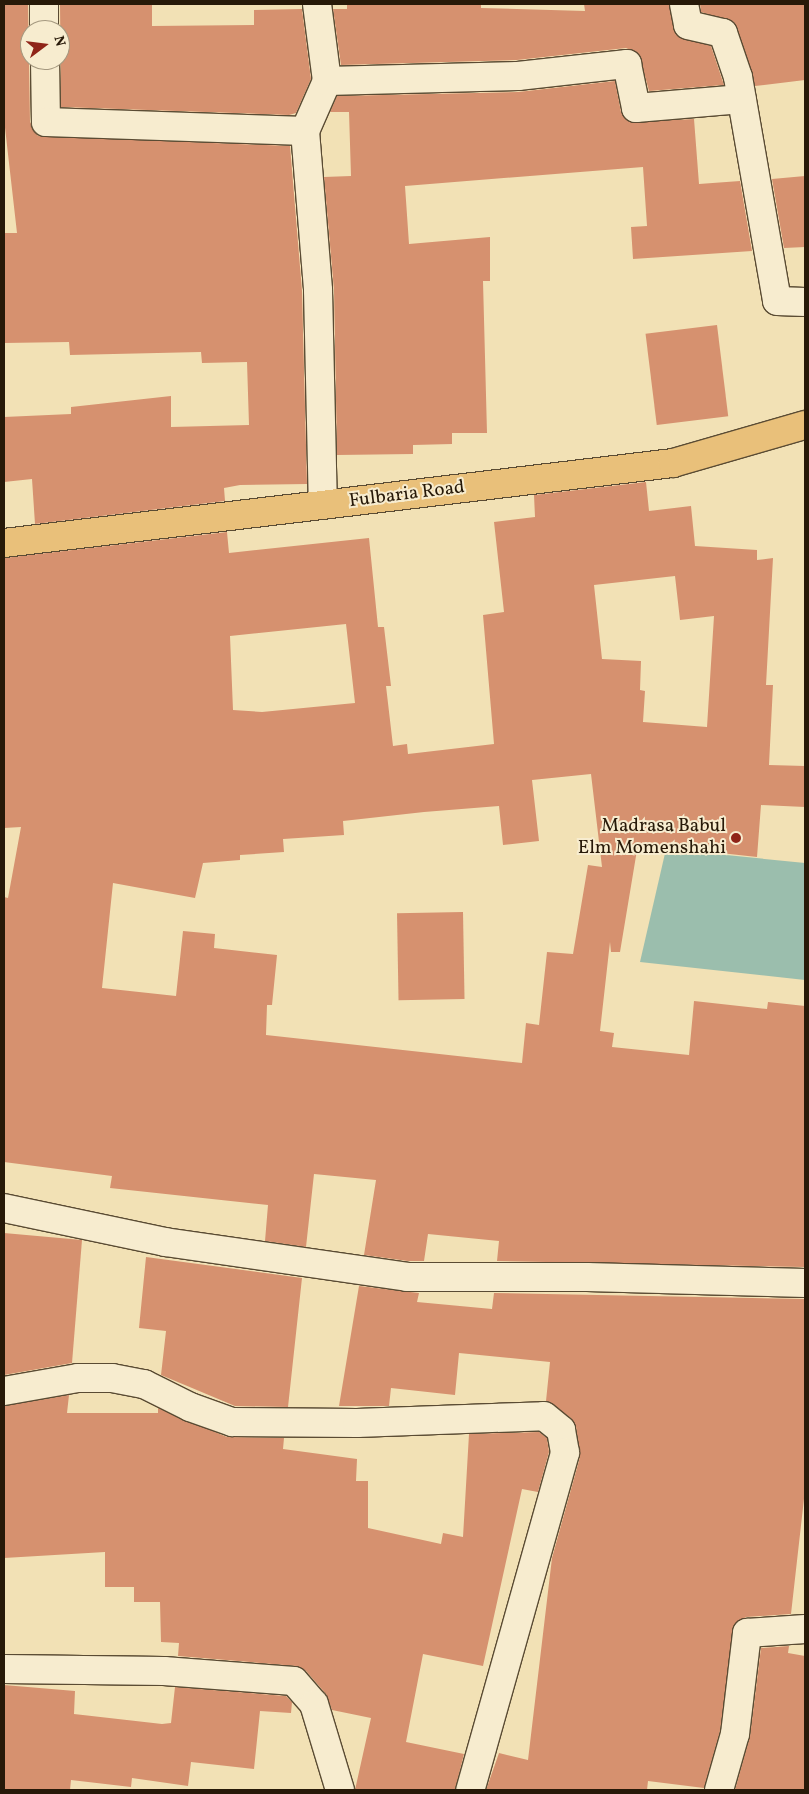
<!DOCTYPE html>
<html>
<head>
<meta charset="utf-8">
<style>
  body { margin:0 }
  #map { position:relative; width:809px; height:1794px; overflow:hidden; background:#f2e1b5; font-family:Vollkorn,serif }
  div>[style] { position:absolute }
  .water>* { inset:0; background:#9bbead }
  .building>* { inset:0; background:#d6916f; transform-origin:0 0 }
  .roads { filter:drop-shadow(1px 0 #5a4b33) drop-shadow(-1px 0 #5a4b33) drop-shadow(0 1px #5a4b33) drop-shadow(0 -1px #5a4b33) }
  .minor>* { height:28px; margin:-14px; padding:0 14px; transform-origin:14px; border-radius:14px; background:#f7eccf }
  .major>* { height:28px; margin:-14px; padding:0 14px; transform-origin:14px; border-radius:14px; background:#e9c07a }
  .dots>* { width:14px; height:14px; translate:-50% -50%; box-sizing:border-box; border:2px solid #f7eccf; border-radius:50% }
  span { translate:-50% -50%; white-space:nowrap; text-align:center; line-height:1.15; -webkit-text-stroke:4px #f7eccf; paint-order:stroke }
  .street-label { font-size:19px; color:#271908 }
  .poi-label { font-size:19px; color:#271908 }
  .right { translate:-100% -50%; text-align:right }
  .frame { position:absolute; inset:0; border:5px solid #271908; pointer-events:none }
  .north { position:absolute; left:20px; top:20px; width:50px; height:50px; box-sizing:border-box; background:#f7eccf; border:1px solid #a4987f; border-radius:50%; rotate:75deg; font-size:14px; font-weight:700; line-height:20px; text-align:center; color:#271908 }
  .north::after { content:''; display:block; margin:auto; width:18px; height:22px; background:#8f2418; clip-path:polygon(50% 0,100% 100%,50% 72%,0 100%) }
</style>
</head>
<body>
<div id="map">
  <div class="water">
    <i style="clip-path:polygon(666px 849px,805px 863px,805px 980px,640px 962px)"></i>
  </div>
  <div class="building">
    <i style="clip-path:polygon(4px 4px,28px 4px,30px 122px,38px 136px,290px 146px,302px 291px,307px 484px,240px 485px,224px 488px,225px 501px,35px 524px,32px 479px,4px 482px,4px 417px,71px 414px,71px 407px,171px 396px,171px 427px,249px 425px,247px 362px,202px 363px,201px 352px,70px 355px,69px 342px,4px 343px,4px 233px,17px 233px,4px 119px)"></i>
    <i style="clip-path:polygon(60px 4px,152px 4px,152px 26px,254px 25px,254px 10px,302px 9px,311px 79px,296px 113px,289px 115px,61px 107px)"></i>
    <i style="clip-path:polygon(481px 4px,481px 8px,585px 11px,584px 4px,669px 4px,676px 35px,711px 46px,724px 85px,649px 91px,639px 54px,626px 48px,517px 60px,341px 65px,333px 9px,347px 9px,347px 5px)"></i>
    <i style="clip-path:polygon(700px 4px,805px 4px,805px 80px,755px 86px,734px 22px,701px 12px)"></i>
    <i style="clip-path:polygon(615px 81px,621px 112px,630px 122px,694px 119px,699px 184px,740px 181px,752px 251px,633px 259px,631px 227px,647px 226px,643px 167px,405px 186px,409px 244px,490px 237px,490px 281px,483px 281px,487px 433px,452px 433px,452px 444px,413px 445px,413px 454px,337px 455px,334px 290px,324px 177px,351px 176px,349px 112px,330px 112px,337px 96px,518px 92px)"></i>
    <i style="clip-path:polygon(805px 176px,805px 247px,784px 248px,772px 179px)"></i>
    <i style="left:717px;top:325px;width:92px;height:72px;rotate:83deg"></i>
    <i style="clip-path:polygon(evenodd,646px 482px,649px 511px,691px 506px,695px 546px,757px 550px,757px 560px,773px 558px,766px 685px,773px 685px,769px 765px,805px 766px,805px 807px,761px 805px,757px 857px,638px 844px,620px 952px,611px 952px,610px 942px,600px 1031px,614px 1033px,612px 1047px,689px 1055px,694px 1001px,767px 1009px,768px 1002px,805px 1006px,805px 1267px,497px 1261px,499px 1241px,428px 1234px,424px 1261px,408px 1261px,364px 1255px,376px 1180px,314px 1174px,306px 1247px,265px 1241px,268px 1205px,110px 1188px,112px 1176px,4px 1162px,4px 897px,8px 898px,21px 827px,4px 828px,4px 558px,227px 532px,229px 553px,369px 538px,378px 627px,384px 627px,391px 686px,386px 686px,393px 746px,407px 744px,408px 754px,494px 744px,483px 615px,504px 612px,494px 522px,535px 517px,534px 495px,646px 482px,675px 576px,680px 620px,714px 616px,707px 727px,643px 722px,645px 691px,640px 690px,641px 661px,602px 659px,594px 585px,675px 576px,646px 482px,346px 624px,355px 703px,262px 712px,233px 710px,230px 636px,346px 624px,646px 482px,591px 774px,602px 867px,588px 865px,573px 954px,547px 952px,539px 1025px,526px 1023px,522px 1063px,266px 1035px,267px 1005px,272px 1005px,277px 955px,214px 948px,215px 934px,183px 931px,176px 996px,102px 988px,113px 883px,195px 898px,203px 863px,240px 860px,240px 855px,284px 852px,283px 839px,344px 835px,343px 821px,424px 812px,499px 806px,503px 845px,539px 841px,532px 780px,591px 774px)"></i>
    <i style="left:463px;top:912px;width:87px;height:66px;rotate:89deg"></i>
    <i style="clip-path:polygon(4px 1233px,82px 1240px,72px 1363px,4px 1375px)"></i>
    <i style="clip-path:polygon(146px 1257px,302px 1278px,288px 1407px,235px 1406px,161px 1375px,166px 1331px,139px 1328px)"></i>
    <i style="clip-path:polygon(359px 1286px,419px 1293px,417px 1302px,492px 1309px,494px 1293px,805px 1299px,805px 1490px,791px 1614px,746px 1617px,734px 1625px,720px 1731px,704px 1788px,648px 1781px,647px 1790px,486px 1790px,499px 1753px,528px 1760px,552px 1558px,580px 1457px,576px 1427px,571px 1418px,546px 1401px,550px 1362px,459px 1353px,455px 1395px,391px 1388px,389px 1406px,339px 1406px)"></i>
    <i style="clip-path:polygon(69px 1395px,67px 1413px,158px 1413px,158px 1408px,227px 1437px,284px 1438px,283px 1449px,357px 1459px,356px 1481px,368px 1481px,368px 1528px,441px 1544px,443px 1533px,463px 1537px,469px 1434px,539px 1432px,547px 1438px,549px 1452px,538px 1492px,522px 1489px,483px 1666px,423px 1654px,406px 1742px,464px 1754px,455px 1790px,355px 1790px,371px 1718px,332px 1710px,326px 1694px,306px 1671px,296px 1666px,178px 1656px,179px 1643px,161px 1642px,160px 1602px,134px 1602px,134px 1587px,105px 1587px,105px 1552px,4px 1558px,4px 1406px)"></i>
    <i style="clip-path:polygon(789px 1646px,788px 1653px,805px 1656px,805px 1790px,735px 1790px,750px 1736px,761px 1648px)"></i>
    <i style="clip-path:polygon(4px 1685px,75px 1691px,74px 1714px,162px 1724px,171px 1723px,175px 1687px,286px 1696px,292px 1702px,291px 1713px,260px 1711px,254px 1769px,191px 1762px,188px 1786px,132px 1778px,131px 1787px,71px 1780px,70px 1790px,4px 1790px)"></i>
  </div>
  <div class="roads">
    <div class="minor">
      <i style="left:44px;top:4px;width:26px;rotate:90deg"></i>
      <i style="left:684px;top:4px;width:21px;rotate:79deg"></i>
      <i style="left:688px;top:25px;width:36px;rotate:13deg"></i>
      <i style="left:723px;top:33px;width:46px;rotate:71.2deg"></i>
      <i style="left:738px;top:77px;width:227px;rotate:80.1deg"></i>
      <i style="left:777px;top:301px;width:28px;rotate:2deg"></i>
      <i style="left:45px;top:60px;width:62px;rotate:89.1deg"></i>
      <i style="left:46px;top:122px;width:259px;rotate:2deg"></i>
      <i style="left:305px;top:131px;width:55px;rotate:-66.3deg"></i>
      <i style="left:327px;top:81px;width:78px;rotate:-97.4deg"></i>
      <i style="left:327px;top:81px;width:191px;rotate:-1.5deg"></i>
      <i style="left:518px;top:76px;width:110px;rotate:-6.3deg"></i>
      <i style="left:627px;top:64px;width:45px;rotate:78.4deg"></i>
      <i style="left:636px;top:108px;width:106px;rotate:-4.9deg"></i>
      <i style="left:305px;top:131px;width:160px;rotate:85.3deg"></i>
      <i style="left:318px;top:290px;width:215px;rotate:88.7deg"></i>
      <i style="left:4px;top:1208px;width:165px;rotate:11.9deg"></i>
      <i style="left:165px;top:1242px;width:245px;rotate:8.2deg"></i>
      <i style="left:407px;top:1277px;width:180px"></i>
      <i style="left:587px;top:1277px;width:218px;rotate:1.6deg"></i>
      <i style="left:4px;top:1391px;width:75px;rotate:-10deg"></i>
      <i style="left:78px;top:1378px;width:34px"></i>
      <i style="left:112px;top:1378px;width:33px;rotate:11deg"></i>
      <i style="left:144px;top:1384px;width:51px;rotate:26.6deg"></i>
      <i style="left:190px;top:1407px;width:45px;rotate:19.7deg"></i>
      <i style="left:232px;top:1422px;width:125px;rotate:0.5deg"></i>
      <i style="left:357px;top:1423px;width:187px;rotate:-2.1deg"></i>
      <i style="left:544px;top:1416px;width:22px;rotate:39deg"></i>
      <i style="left:561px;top:1430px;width:23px;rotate:80deg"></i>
      <i style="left:565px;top:1453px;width:350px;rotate:105.7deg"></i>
      <i style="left:4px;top:1669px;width:160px;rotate:0.7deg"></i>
      <i style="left:164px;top:1671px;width:130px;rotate:4.4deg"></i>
      <i style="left:294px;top:1681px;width:30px;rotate:49deg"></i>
      <i style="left:314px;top:1704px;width:90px;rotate:73.2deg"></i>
      <i style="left:719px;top:1790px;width:58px;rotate:-74.1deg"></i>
      <i style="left:735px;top:1734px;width:102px;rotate:-83.2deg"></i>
      <i style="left:747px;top:1633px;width:58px;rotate:-3.9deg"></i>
    </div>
    <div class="major">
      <i style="left:4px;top:543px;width:674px;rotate:-6.82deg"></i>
      <i style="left:673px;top:463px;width:137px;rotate:-16.1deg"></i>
    </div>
  </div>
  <div class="dots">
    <i style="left:736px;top:838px;background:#8f2418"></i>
  </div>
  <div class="street-label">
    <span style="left:407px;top:495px;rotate:-7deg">Fulbaria Road</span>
  </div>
  <div class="poi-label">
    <span class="right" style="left:726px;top:838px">Madrasa Babul<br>Elm Momenshahi</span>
  </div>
  <div class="frame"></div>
  <div class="north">N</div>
</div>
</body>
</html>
